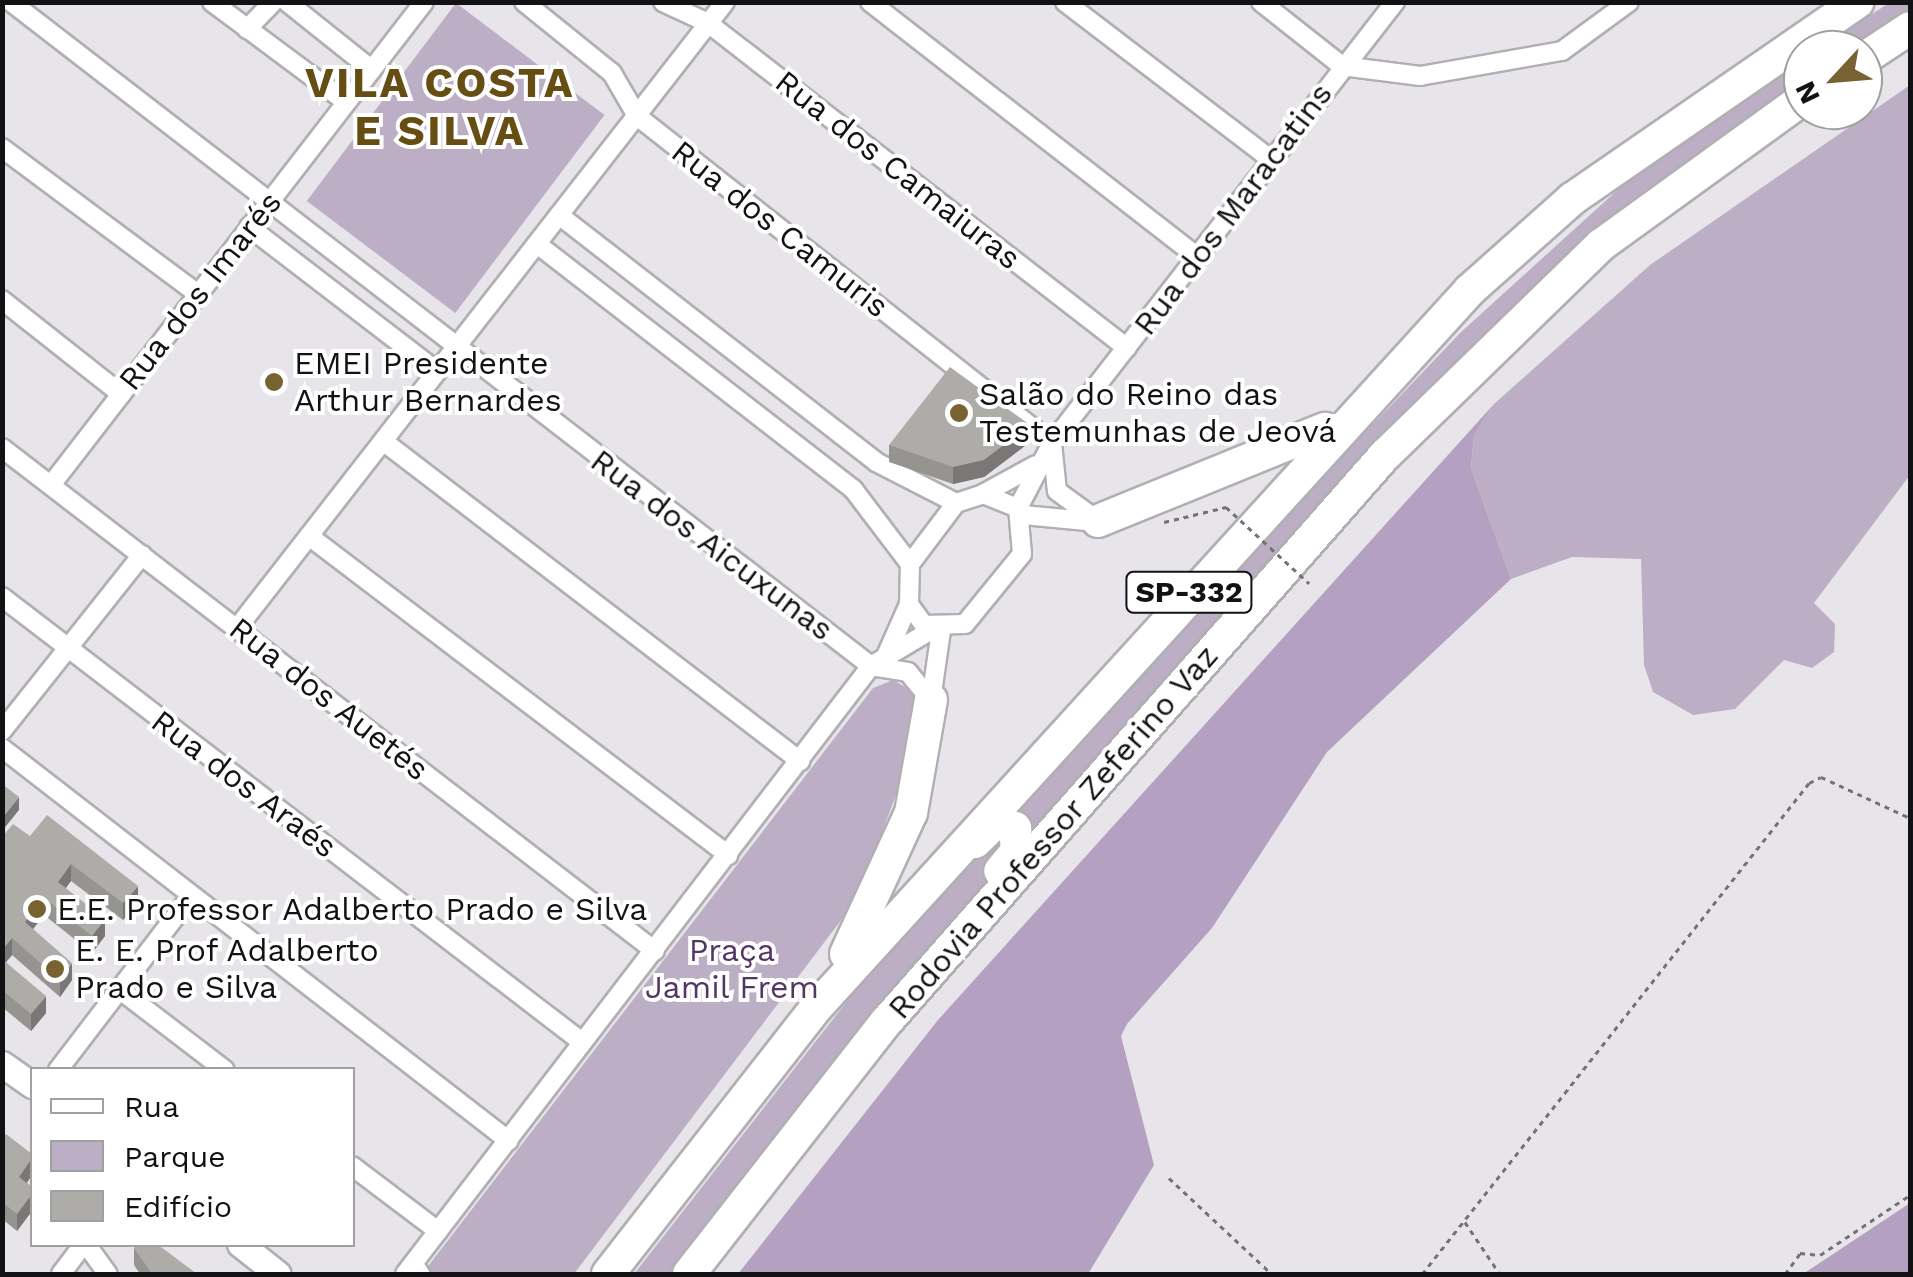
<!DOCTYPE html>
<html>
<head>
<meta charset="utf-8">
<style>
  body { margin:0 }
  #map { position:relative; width:1913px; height:1277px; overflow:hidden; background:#e8e5ea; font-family:"Work Sans",sans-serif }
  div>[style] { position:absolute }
  .green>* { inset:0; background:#bcafc5; transform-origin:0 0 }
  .forest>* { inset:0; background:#b4a0c1 }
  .path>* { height:2.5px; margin-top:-1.25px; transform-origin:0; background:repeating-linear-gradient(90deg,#747275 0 5px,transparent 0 10px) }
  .roads { filter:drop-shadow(2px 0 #b2afb4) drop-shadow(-2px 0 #b2afb4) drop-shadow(0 2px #b2afb4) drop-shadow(0 -2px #b2afb4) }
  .lane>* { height:9px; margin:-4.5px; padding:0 4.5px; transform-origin:4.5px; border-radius:4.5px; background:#fff }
  .street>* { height:18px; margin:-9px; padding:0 9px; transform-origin:9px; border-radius:9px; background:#fff }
  .secondary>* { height:25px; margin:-12.5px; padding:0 12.5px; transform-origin:12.5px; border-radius:12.5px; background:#fff }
  .highway>* { height:32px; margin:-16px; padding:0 16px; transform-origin:16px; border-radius:16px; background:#fff }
  .path-bridge>* { height:2.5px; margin-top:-1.25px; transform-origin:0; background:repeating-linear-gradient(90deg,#747275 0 5px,transparent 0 10px) }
  .wall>* { inset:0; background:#969490 }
  .shaded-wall>* { inset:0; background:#7a7876 }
  .building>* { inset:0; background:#aeaca8 }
  .dots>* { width:28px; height:28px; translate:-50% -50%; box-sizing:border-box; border:5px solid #fff; border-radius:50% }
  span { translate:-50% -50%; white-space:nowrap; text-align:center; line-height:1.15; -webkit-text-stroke:8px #fff; paint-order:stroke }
  .shield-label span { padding:2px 8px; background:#fff; border:2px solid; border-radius:8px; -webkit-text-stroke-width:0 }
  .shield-label { font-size:30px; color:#121113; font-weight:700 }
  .street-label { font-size:32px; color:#121113 }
  .poi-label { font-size:32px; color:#121113 }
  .left { translate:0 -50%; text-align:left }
  .park-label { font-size:32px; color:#533664 }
  .district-label { font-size:42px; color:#664e13; font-weight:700; letter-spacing:2.5px }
  .frame { position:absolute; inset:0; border:5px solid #121113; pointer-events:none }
  .legend { position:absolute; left:30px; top:1067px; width:325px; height:180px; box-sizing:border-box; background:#fff; border:2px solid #a0a0a1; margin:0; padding:12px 18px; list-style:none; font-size:30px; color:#121113 }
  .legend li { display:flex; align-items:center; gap:20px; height:50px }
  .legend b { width:50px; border:2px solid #a0a0a1 }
  .north { position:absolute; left:1783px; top:30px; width:100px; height:100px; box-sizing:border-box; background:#fff; border:2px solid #a0a0a1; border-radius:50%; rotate:244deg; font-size:28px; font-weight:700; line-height:40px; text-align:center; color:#121113 }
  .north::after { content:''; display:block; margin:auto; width:35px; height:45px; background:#786231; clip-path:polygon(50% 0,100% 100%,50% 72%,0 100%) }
</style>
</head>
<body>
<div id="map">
  <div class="green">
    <i style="left:456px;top:3px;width:186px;height:248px;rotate:37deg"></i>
    <i style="clip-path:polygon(1889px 3px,1910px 3px,1910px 16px,1858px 50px,1817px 50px)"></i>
    <i style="clip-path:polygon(1803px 59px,1803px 86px,1618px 216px,1467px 352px,895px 989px,673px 1274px,634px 1274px,869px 973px,1141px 668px,1460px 333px,1623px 185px)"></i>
    <i style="clip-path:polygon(1910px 85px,1910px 475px,1814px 603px,1835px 624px,1834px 652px,1812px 668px,1784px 660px,1735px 709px,1693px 715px,1653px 692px,1644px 665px,1641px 559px,1572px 557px,1511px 579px,1471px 468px,1474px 435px,1494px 404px,1650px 265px)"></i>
    <i style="clip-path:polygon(893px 680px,912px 691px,924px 720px,857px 899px,574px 1274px,422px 1274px,873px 688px)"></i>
  </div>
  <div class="forest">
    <i style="clip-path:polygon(1494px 404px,1474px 435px,1471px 468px,1511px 579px,1327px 752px,1212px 928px,1127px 1024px,1121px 1036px,1154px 1165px,1088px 1274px,738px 1274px,938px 1020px)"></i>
    <i style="clip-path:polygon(1910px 1203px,1910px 1274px,1803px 1274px)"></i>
  </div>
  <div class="path">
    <i style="left:1164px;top:522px;width:64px;rotate:-13.6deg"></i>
    <i style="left:1169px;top:1178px;width:141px;rotate:43deg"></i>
    <i style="left:1465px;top:1222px;width:63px;rotate:56.1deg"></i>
    <i style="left:1422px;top:1274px;width:625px;rotate:-51.76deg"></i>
    <i style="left:1809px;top:783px;width:13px;rotate:-27deg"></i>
    <i style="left:1821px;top:777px;width:98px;rotate:24.7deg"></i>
    <i style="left:1785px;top:1274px;width:26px;rotate:-54deg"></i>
    <i style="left:1800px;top:1253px;width:20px;rotate:6deg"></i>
    <i style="left:1820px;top:1255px;width:108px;rotate:-33.7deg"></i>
  </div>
  <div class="roads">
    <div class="lane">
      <i style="left:417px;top:1261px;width:15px;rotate:58deg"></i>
    </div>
    <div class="street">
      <i style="left:11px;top:2px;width:1087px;rotate:37.67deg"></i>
      <i style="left:871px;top:666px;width:37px;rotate:9deg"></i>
      <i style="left:908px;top:672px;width:36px;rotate:51deg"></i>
      <i style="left:212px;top:2px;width:167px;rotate:36.7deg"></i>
      <i style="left:287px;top:2px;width:107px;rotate:38.6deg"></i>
      <i style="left:524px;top:2px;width:113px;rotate:38.9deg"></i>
      <i style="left:612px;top:73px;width:50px;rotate:59.8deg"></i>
      <i style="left:637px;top:116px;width:528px;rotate:38.24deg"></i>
      <i style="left:1052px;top:443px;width:48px;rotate:84.1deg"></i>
      <i style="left:1057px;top:491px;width:51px;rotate:36.2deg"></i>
      <i style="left:663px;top:2px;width:50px;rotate:25deg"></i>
      <i style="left:708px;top:23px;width:530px;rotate:37.8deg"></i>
      <i style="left:870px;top:2px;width:415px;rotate:37.9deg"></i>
      <i style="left:1065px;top:2px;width:257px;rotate:37.4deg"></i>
      <i style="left:1261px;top:2px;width:103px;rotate:38.3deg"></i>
      <i style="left:1342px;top:66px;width:79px;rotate:7.3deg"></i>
      <i style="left:1420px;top:76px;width:144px;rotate:-10deg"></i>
      <i style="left:1562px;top:51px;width:83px;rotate:-36.2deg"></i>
      <i style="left:247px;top:29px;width:37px;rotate:-46deg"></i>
      <i style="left:2px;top:148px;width:244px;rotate:36.7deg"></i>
      <i style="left:559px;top:215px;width:402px;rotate:37.9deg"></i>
      <i style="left:876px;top:462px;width:90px;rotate:27.1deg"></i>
      <i style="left:249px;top:227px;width:237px;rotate:37.5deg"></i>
      <i style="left:537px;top:244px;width:400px;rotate:37.8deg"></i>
      <i style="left:853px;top:489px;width:94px;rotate:52.8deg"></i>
      <i style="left:2px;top:300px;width:152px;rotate:38.3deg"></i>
      <i style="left:383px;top:441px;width:526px;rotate:37.5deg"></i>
      <i style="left:2px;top:448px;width:824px;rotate:37.61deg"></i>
      <i style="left:51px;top:485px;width:610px;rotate:-52.32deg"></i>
      <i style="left:983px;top:494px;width:38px;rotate:22deg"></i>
      <i style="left:1018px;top:508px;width:46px;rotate:85deg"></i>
      <i style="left:1022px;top:554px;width:90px;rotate:129.2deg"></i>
      <i style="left:965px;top:624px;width:41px;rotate:178.6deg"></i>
      <i style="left:924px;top:625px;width:26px;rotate:-126deg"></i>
      <i style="left:909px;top:604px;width:40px;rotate:-88.6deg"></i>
      <i style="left:910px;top:564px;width:76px;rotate:-53deg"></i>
      <i style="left:956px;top:503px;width:28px;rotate:-18deg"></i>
      <i style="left:983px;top:494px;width:60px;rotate:-28.7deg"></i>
      <i style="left:1018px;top:508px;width:73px;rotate:-62.4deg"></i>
      <i style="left:1052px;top:443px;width:559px;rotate:-52.13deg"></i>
      <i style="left:1023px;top:515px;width:64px;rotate:5.4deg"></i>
      <i style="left:309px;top:536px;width:527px;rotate:37.28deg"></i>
      <i style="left:2px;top:597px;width:731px;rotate:37.5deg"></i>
      <i style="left:238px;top:627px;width:792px;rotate:-52.07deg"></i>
      <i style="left:886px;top:656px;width:57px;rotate:-66.1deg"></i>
      <i style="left:931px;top:700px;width:70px;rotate:-81.8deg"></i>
      <i style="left:2px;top:731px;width:225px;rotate:-51.5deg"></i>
      <i style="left:2px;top:748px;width:641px;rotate:37.78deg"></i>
      <i style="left:119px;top:989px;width:133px;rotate:37.4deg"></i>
      <i style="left:58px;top:1070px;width:219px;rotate:-52.6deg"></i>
      <i style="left:352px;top:1166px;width:108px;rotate:37.1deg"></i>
      <i style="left:86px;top:1244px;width:37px;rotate:54deg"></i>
      <i style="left:61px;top:1274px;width:38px;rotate:-53deg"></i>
      <i style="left:405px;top:1274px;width:766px;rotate:-52.53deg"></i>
      <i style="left:871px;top:666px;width:74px;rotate:-30.7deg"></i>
    </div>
    <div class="secondary">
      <i style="left:2px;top:1064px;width:37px;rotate:35deg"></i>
      <i style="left:240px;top:1244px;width:48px;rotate:38.3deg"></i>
    </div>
    <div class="highway">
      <i style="left:1863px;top:59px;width:56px;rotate:-33.4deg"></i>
      <i style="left:1098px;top:521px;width:245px;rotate:-22.1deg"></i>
      <i style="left:975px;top:842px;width:29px;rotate:-44deg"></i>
      <i style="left:996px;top:822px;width:20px;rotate:18deg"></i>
      <i style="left:1015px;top:828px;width:23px;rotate:85deg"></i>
      <i style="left:1017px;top:851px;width:26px;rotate:130deg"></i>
      <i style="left:846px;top:954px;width:155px;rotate:-65.3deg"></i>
      <i style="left:911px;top:813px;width:115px;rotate:-80deg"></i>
      <i style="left:608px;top:1274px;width:335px;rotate:-52deg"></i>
      <i style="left:814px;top:1010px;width:974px;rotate:-47.66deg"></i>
      <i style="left:1470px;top:290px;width:137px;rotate:-41.7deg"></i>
      <i style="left:1572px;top:199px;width:347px;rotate:-34.6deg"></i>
      <i style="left:689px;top:1274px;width:321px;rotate:-52deg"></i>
      <i style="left:887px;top:1021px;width:754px;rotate:-48.66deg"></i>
      <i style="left:1385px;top:455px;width:301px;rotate:-44.2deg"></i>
      <i style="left:1601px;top:245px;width:249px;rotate:-35.9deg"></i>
    </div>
  </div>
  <div class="path-bridge">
    <i style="left:1226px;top:507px;width:113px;rotate:42.5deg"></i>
  </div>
  <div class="wall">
    <i style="clip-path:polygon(1030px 442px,984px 477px,953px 484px,889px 462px,889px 445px)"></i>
    <i style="clip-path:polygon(30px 836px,138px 903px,123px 920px,71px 881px,65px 888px,105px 936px,92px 953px,44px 915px,33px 929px,72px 980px,60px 997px,12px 955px,6px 962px,46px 1013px,31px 1031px,2px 1007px,2px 837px)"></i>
    <i style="clip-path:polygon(2px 1139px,32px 1154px,32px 1175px,27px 1183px,32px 1187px,32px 1211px,17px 1231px,2px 1219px)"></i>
    <i style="clip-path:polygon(134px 1248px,197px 1274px,140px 1274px,134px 1265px)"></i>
  </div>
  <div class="shaded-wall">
    <i style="clip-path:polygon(1030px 425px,1030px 442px,984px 477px,953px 484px,953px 467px)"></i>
    <i style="clip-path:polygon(19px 797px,19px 810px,2px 831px,2px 818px)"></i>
    <i style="clip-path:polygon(71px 864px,71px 881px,58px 899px,58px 882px)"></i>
    <i style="clip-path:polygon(138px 886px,138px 903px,123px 920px,123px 903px)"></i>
    <i style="clip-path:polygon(44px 898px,44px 915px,25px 939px,25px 922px)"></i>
    <i style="clip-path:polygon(105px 919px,105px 936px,92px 953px,92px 936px)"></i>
    <i style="clip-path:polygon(12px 938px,12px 955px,2px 967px,2px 950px)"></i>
    <i style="clip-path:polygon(72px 963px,72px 980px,60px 997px,60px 980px)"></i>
    <i style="clip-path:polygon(46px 996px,46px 1013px,31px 1031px,31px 1014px)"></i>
    <i style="clip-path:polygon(32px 1158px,32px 1175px,19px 1194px,19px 1177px)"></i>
    <i style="clip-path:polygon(32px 1194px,32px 1211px,17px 1231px,17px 1214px)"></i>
  </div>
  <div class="building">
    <i style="clip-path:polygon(950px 367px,1030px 425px,984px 460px,953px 467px,889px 445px)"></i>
    <i style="clip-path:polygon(2px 784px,19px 797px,2px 818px)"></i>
    <i style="clip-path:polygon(47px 815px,138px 886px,123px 903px,71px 864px,58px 882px,105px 919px,92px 936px,44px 898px,25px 922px,72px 963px,60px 980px,12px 938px,2px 950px,2px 837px,13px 824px,30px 836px)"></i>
    <i style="clip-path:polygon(2px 959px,46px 996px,31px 1014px,2px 990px)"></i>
    <i style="clip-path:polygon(6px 1134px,32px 1154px,32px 1158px,19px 1177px,32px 1187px,32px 1194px,17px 1214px,2px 1202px,2px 1139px)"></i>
    <i style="clip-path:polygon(136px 1244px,157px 1244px,197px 1274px,152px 1274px,134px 1248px)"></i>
  </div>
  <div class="dots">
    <i style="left:274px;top:382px;background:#786231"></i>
    <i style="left:959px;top:413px;background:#786231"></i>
    <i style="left:37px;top:909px;background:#786231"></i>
    <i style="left:55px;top:969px;background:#786231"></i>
  </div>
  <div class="shield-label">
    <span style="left:1189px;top:592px">SP-332</span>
  </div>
  <div class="street-label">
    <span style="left:898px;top:170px;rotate:38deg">Rua dos Camaiuras</span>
    <span style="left:1233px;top:209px;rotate:-53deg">Rua dos Maracatins</span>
    <span style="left:780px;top:229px;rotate:38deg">Rua dos Camuris</span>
    <span style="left:200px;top:291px;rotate:-52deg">Rua dos Imarés</span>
    <span style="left:712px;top:545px;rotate:37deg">Rua dos Aicuxunas</span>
    <span style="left:329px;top:699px;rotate:38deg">Rua dos Auetés</span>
    <span style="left:244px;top:784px;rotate:37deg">Rua dos Araés</span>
    <span style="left:1053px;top:832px;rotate:-49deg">Rodovia Professor Zeferino Vaz</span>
  </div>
  <div class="poi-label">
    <span class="left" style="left:294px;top:382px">EMEI Presidente<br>Arthur Bernardes</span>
    <span class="left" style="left:979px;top:413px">Salão do Reino das<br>Testemunhas de Jeová</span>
    <span class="left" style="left:57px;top:909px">E.E. Professor Adalberto Prado e Silva</span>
    <span class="left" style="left:75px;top:969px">E. E. Prof Adalberto<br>Prado e Silva</span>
  </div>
  <div class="park-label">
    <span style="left:732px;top:969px">Praça<br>Jamil Frem</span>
  </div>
  <div class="district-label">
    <span style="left:440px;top:107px">VILA COSTA<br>E SILVA</span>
  </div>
  <div class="frame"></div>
  <ul class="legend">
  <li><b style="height:12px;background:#fff"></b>Rua</li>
  <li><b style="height:28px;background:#bcafc5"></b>Parque</li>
  <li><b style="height:28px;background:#aeaca8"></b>Edifício</li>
  </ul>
  <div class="north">N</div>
</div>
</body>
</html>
